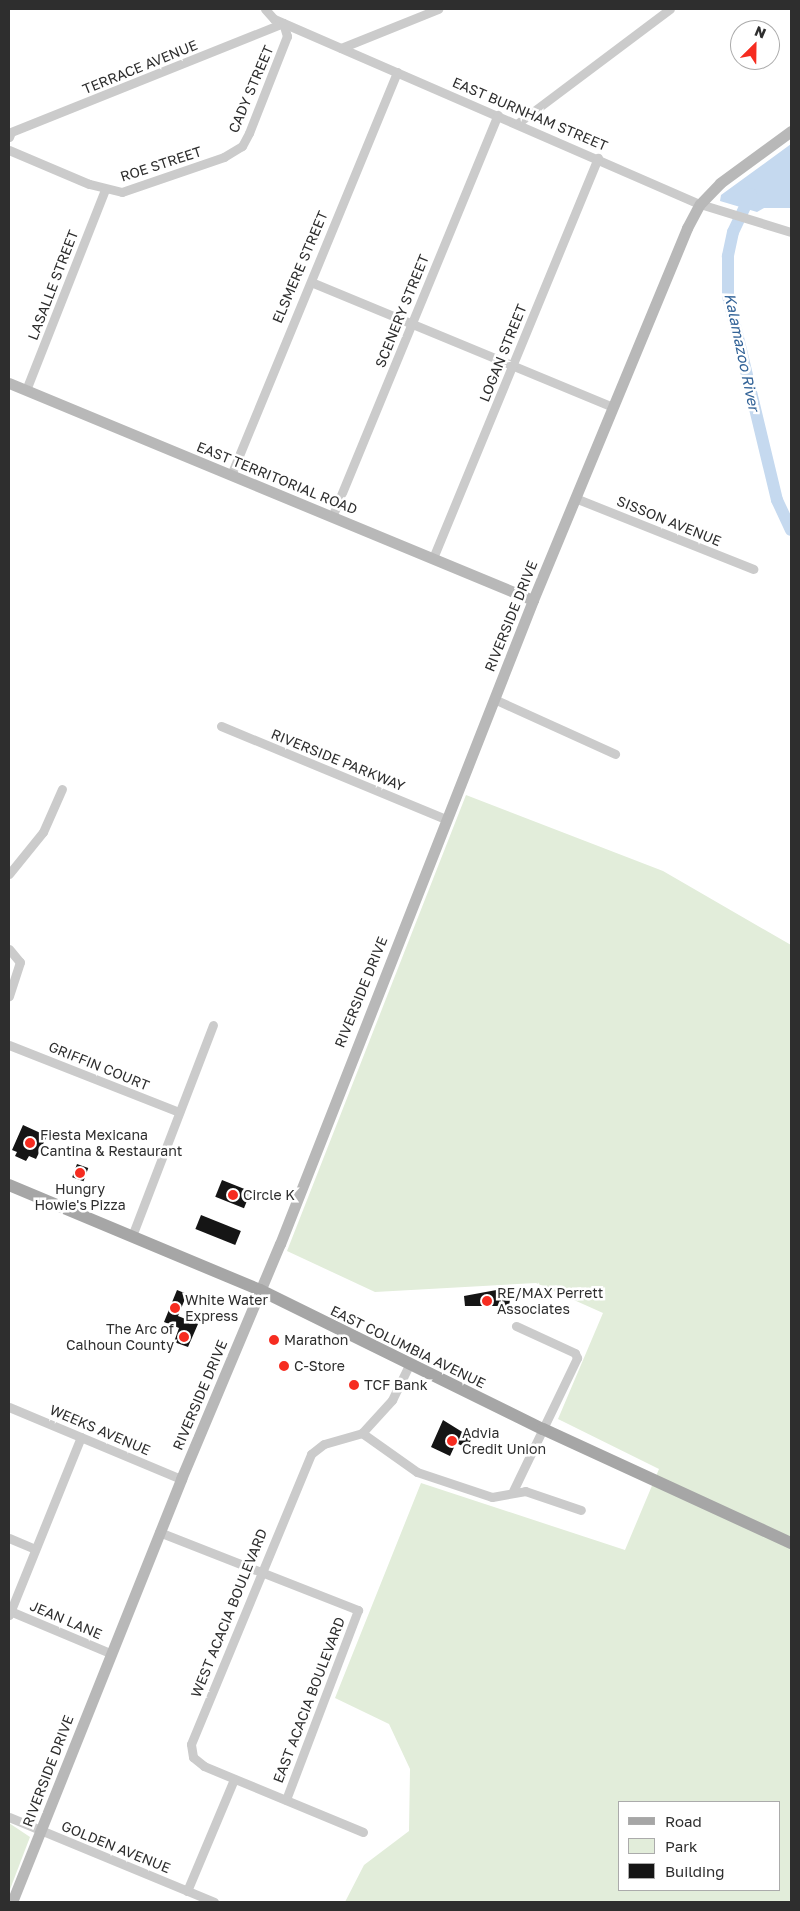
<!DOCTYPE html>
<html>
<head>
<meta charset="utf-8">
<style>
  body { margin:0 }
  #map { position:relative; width:800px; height:1911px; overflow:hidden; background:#fff; font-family:"Golos Text",sans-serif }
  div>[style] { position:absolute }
  .green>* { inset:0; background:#e2edda }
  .water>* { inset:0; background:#c5d9ef }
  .river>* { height:12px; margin:-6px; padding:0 6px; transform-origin:6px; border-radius:6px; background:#c5d9ef }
  .building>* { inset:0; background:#151515; transform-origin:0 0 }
  .street>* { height:9px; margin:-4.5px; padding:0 4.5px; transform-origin:4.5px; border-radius:4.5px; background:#cbcbcb }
  .secondary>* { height:11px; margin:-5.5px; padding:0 5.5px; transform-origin:5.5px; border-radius:5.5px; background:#b8b8b8 }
  .primary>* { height:12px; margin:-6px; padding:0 6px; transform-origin:6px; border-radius:6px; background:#a6a6a6 }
  .dots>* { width:14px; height:14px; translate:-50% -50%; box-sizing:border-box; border:2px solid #fff; border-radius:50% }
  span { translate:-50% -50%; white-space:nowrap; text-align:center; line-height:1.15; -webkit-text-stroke:5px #fff; paint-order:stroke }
  .street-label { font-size:14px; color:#2e2e2e }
  .poi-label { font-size:14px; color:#2e2e2e }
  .left { translate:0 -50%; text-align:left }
  .right { translate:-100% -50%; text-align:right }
  .water-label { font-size:15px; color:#346498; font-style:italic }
  .frame { position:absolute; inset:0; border:10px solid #2e2e2e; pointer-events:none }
  .legend { position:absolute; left:618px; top:1801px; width:162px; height:90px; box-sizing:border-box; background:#fff; border:1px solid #ababab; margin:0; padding:6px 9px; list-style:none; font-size:15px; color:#2e2e2e }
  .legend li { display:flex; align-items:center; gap:10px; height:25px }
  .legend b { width:25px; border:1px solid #ababab }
  .north { position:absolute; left:730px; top:20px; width:50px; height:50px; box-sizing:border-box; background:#fff; border:1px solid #ababab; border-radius:50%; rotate:23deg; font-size:14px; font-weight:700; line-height:20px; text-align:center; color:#2e2e2e }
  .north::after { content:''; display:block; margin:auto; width:18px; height:22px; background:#f62c20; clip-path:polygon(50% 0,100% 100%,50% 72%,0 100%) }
</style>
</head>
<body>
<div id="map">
  <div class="green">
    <i style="clip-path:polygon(evenodd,466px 795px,663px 871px,791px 945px,791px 1902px,345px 1902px,364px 1865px,409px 1831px,410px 1769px,389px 1724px,335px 1698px,421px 1483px,625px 1550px,659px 1469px,558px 1419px,603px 1313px,536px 1283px,375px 1292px,287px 1251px,466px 795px,619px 1802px,779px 1802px,779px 1890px,619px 1890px,619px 1802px)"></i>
    <i style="clip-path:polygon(9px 1823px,30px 1837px,9px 1892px)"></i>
  </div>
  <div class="water">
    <i style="clip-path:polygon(791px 144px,791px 208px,764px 208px,757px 212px,720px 201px,721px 195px)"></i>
  </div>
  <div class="river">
    <i style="left:751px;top:194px;width:42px;rotate:115.3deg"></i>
    <i style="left:733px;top:232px;width:25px;rotate:102deg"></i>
    <i style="left:728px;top:256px;width:40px;rotate:90deg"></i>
    <i style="left:728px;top:296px;width:210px;rotate:76.5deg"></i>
    <i style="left:777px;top:500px;width:33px;rotate:65deg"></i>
  </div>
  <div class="building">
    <i style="clip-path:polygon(23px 1125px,47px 1136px,36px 1159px,29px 1156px,26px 1161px,15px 1156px,17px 1152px,12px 1150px)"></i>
    <i style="left:77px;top:1164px;width:12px;height:14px;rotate:20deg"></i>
    <i style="left:222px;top:1180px;width:31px;height:18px;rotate:22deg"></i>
    <i style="left:201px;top:1215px;width:43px;height:15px;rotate:22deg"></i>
    <i style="clip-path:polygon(512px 1287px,509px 1306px,465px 1306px,464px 1296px)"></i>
    <i style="clip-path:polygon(177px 1290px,187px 1294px,178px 1316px,198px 1324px,188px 1347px,174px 1342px,179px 1328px,164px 1322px)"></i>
    <i style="clip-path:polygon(443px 1420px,472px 1438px,467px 1448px,456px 1443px,450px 1456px,431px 1447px)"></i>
  </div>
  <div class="street">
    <i style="left:265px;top:9px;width:13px;rotate:48deg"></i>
    <i style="left:274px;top:19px;width:464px;rotate:23.5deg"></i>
    <i style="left:700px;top:204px;width:95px;rotate:17.1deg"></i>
    <i style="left:341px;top:48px;width:105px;rotate:-21.9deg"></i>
    <i style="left:518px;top:123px;width:190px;rotate:-36.9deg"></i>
    <i style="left:9px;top:137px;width:5px;rotate:-68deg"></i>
    <i style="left:11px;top:132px;width:293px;rotate:-21.8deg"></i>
    <i style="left:283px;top:23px;width:14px;rotate:73deg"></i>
    <i style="left:287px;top:36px;width:104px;rotate:111.4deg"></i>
    <i style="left:249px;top:133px;width:15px;rotate:118deg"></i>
    <i style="left:242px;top:146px;width:21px;rotate:149deg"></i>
    <i style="left:224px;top:157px;width:108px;rotate:161.1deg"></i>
    <i style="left:122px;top:192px;width:34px;rotate:-166deg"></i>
    <i style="left:89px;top:184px;width:87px;rotate:-157deg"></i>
    <i style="left:311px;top:282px;width:327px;rotate:22.5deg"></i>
    <i style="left:26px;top:390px;width:216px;rotate:-68.5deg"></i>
    <i style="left:231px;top:475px;width:436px;rotate:-67.6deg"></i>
    <i style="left:575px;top:498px;width:192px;rotate:21.7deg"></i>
    <i style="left:332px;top:517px;width:435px;rotate:-67.6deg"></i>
    <i style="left:433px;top:558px;width:433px;rotate:-67.6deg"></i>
    <i style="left:494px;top:699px;width:133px;rotate:24.4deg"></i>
    <i style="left:221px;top:726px;width:243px;rotate:22.5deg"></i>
    <i style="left:9px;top:874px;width:54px;rotate:-51deg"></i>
    <i style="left:43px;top:832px;width:47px;rotate:-66.2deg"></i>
    <i style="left:9px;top:949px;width:17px;rotate:50deg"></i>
    <i style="left:20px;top:962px;width:36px;rotate:108deg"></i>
    <i style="left:9px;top:1045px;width:183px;rotate:21.5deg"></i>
    <i style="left:132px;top:1236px;width:226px;rotate:-69deg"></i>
    <i style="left:9px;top:1407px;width:186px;rotate:22.7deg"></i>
    <i style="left:362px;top:1433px;width:67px;rotate:35.3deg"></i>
    <i style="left:417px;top:1472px;width:79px;rotate:18.4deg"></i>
    <i style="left:492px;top:1497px;width:34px;rotate:-10deg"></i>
    <i style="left:525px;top:1491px;width:59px;rotate:18.7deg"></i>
    <i style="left:513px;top:1491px;width:148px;rotate:-64.3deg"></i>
    <i style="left:577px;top:1358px;width:5px;rotate:-112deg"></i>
    <i style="left:575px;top:1353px;width:65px;rotate:-155.4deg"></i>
    <i style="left:159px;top:1532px;width:214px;rotate:21.4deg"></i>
    <i style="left:358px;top:1610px;width:203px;rotate:110.8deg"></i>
    <i style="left:9px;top:1538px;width:28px;rotate:23deg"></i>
    <i style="left:10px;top:1611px;width:108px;rotate:22.8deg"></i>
    <i style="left:9px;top:1615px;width:192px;rotate:-68deg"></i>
    <i style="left:9px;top:1817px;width:222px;rotate:22.5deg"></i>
    <i style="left:363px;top:1832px;width:172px;rotate:-157.5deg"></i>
    <i style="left:204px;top:1766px;width:14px;rotate:-141deg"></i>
    <i style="left:193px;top:1757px;width:13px;rotate:-99deg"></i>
    <i style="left:191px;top:1744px;width:314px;rotate:-67.5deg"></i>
    <i style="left:311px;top:1454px;width:16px;rotate:-38deg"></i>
    <i style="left:324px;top:1444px;width:40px;rotate:-16deg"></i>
    <i style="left:362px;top:1433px;width:45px;rotate:-47.7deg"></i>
    <i style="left:392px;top:1400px;width:39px;rotate:-64deg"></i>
    <i style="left:187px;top:1891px;width:121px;rotate:-67.2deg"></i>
  </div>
  <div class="secondary">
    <i style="left:9px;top:383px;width:567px;rotate:22.5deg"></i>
    <i style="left:12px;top:1902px;width:456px;rotate:-68.2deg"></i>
    <i style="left:181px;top:1479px;width:255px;rotate:-67.2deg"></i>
    <i style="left:280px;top:1244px;width:692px;rotate:-68.55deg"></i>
    <i style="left:533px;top:600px;width:403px;rotate:-67.5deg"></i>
    <i style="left:687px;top:228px;width:27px;rotate:-62deg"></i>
    <i style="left:700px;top:204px;width:29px;rotate:-46deg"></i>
    <i style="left:720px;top:183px;width:88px;rotate:-36.2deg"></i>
  </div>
  <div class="primary">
    <i style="left:9px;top:1185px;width:272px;rotate:22.7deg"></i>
    <i style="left:260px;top:1290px;width:315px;rotate:26.2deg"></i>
    <i style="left:543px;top:1429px;width:273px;rotate:24.7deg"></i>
  </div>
  <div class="dots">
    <i style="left:30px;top:1143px;background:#f62c20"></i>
    <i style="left:80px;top:1173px;background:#f62c20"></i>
    <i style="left:233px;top:1195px;background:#f62c20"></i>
    <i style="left:487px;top:1301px;background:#f62c20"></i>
    <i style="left:175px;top:1308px;background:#f62c20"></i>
    <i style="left:184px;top:1337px;background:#f62c20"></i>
    <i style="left:274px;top:1340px;background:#f62c20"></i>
    <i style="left:284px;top:1366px;background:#f62c20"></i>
    <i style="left:354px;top:1385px;background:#f62c20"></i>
    <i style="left:452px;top:1441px;background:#f62c20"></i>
  </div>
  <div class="street-label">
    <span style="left:140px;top:67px;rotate:-22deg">TERRACE AVENUE</span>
    <span style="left:251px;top:89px;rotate:-67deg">CADY STREET</span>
    <span style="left:530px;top:114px;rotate:23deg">EAST BURNHAM STREET</span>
    <span style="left:161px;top:164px;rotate:-18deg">ROE STREET</span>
    <span style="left:300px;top:267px;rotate:-67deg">ELSMERE STREET</span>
    <span style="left:53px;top:285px;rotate:-69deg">LASALLE STREET</span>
    <span style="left:402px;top:311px;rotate:-68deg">SCENERY STREET</span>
    <span style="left:503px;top:353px;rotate:-68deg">LOGAN STREET</span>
    <span style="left:277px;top:478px;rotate:22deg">EAST TERRITORIAL ROAD</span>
    <span style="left:669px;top:521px;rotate:22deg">SISSON AVENUE</span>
    <span style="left:511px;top:616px;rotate:-68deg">RIVERSIDE DRIVE</span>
    <span style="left:338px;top:760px;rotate:22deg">RIVERSIDE PARKWAY</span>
    <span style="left:361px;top:992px;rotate:-68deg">RIVERSIDE DRIVE</span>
    <span style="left:99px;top:1066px;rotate:22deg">GRIFFIN COURT</span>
    <span style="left:408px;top:1347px;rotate:26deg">EAST COLUMBIA AVENUE</span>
    <span style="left:200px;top:1395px;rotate:-67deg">RIVERSIDE DRIVE</span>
    <span style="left:100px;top:1430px;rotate:23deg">WEEKS AVENUE</span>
    <span style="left:229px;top:1613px;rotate:-68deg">WEST ACACIA BOULEVARD</span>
    <span style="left:66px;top:1620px;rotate:23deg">JEAN LANE</span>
    <span style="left:309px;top:1700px;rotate:-69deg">EAST ACACIA BOULEVARD</span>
    <span style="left:48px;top:1771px;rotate:-69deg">RIVERSIDE DRIVE</span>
    <span style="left:116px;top:1847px;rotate:22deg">GOLDEN AVENUE</span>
  </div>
  <div class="poi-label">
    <span class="left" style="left:40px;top:1143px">Fiesta Mexicana<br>Cantina &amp; Restaurant</span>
    <span style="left:80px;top:1197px">Hungry<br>Howie's Pizza</span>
    <span class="left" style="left:243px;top:1195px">Circle K</span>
    <span class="left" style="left:497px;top:1301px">RE/MAX Perrett<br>Associates</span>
    <span class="left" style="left:185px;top:1308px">White Water<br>Express</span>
    <span class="right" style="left:174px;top:1337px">The Arc of<br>Calhoun County</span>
    <span class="left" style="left:284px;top:1340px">Marathon</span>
    <span class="left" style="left:294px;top:1366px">C-Store</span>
    <span class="left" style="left:364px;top:1385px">TCF Bank</span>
    <span class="left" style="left:462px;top:1441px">Advia<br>Credit Union</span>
  </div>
  <div class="water-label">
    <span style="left:742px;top:352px;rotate:78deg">Kalamazoo River</span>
  </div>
  <div class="frame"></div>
  <ul class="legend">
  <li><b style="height:6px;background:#a6a6a6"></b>Road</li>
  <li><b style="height:14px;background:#e2edda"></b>Park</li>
  <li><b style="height:14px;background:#151515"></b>Building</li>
  </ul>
  <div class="north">N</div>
</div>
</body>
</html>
